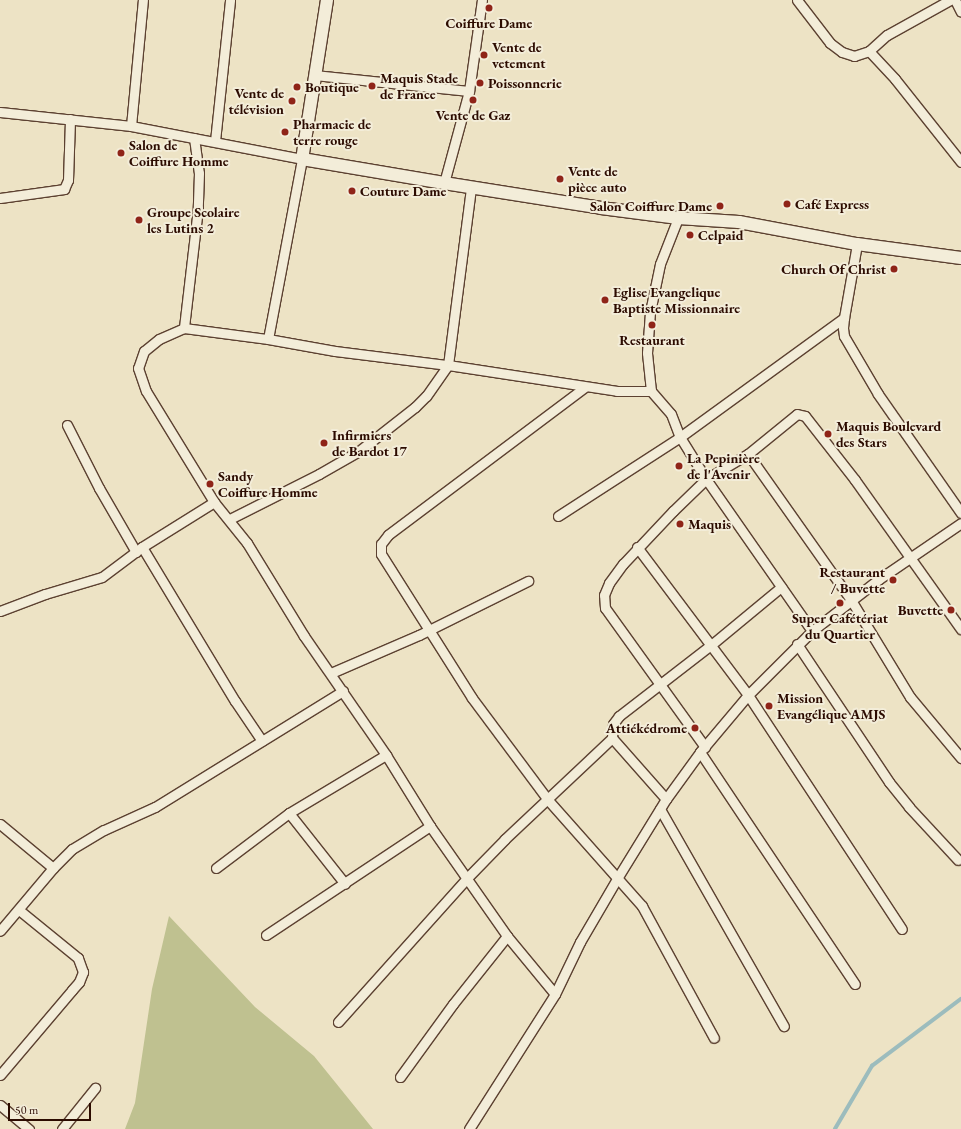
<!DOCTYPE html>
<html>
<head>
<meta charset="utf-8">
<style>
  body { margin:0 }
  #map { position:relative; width:961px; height:1129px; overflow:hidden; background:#ede3c5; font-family:"EB Garamond",serif }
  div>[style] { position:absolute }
  .green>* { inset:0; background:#bfc190 }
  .stream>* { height:3.5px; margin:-1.75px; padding:0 1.75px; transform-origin:1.75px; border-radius:1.75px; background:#9cbcbd }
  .roads { filter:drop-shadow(1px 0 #5c4131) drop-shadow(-1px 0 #5c4131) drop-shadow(0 1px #5c4131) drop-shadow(0 -1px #5c4131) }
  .street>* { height:9px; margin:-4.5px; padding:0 4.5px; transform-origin:4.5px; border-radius:4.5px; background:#f3edd9 }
  .secondary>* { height:12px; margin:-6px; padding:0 6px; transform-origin:6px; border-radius:6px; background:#f3edd9 }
  .dots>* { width:11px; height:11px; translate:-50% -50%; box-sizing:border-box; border:2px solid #f3edd9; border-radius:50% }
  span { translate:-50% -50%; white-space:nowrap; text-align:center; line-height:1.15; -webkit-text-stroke:4px #f3edd9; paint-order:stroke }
  .poi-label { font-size:14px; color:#2c0b00; font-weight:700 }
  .left { translate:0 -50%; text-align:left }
  .right { translate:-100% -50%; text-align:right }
  .scale { position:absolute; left:8px; top:1103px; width:83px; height:18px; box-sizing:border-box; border:2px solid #2c0b00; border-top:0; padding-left:5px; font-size:12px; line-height:14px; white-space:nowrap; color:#2c0b00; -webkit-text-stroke:3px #f3edd9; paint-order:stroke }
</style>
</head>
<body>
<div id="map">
  <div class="green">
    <i style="clip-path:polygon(169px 916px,255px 1007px,314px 1056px,373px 1129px,125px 1129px,135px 1103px,152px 989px)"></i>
  </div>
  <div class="stream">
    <i style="left:835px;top:1129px;width:73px;rotate:-59.6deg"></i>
    <i style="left:872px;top:1066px;width:111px;rotate:-37deg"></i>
  </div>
  <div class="roads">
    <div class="street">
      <i style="left:797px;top:0;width:54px;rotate:52.5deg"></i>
      <i style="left:830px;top:43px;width:15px;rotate:37deg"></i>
      <i style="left:842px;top:52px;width:13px;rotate:18deg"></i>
      <i style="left:854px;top:56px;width:16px;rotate:-18deg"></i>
      <i style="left:869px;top:51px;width:24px;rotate:-42deg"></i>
      <i style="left:887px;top:35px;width:72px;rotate:-29.1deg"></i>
      <i style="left:955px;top:0;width:13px;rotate:63deg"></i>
      <i style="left:869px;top:51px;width:38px;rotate:47deg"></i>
      <i style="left:895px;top:79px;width:106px;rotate:51.5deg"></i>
      <i style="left:314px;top:75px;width:156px;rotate:5.9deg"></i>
      <i style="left:469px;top:91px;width:95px;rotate:105.2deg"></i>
      <i style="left:469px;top:91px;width:92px;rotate:-81.9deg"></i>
      <i style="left:0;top:112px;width:132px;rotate:6.1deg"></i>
      <i style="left:131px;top:126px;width:174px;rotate:10.9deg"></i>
      <i style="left:302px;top:159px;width:183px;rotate:100.7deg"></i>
      <i style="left:131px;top:126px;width:127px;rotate:-84.6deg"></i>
      <i style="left:194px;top:138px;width:35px;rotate:82deg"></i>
      <i style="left:199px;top:173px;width:35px;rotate:92deg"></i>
      <i style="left:198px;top:208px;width:121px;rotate:96.7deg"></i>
      <i style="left:184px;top:328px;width:27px;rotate:156deg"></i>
      <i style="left:159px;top:339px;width:19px;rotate:141deg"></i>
      <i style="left:144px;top:351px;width:18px;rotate:109deg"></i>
      <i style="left:138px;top:368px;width:24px;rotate:71deg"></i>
      <i style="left:146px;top:391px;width:130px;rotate:58.5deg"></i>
      <i style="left:214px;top:502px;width:53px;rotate:51.2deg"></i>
      <i style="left:247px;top:543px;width:109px;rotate:58.5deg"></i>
      <i style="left:304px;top:636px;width:145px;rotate:55.4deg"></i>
      <i style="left:386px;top:755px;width:84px;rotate:58.2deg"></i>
      <i style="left:430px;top:826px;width:134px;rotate:55deg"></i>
      <i style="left:507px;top:936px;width:75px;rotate:50.4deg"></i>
      <i style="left:215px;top:141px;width:142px;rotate:-83.9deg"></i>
      <i style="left:471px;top:188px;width:178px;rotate:97.4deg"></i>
      <i style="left:448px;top:365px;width:171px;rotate:8.7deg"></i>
      <i style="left:617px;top:391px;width:34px"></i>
      <i style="left:0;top:198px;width:65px;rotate:-8deg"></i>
      <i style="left:64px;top:189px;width:10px;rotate:-66deg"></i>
      <i style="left:68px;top:180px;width:61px;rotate:-88.1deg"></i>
      <i style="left:678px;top:218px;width:49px;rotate:111.4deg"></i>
      <i style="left:660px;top:264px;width:49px;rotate:101.8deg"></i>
      <i style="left:650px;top:312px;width:41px;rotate:94.2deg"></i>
      <i style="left:647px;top:353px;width:38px;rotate:84deg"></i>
      <i style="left:651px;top:391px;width:30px;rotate:49deg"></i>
      <i style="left:671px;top:414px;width:25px;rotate:69deg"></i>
      <i style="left:680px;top:437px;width:49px;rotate:58.2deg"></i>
      <i style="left:706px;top:479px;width:185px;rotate:55.1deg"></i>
      <i style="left:857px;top:244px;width:75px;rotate:100deg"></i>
      <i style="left:844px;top:318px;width:10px;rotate:96deg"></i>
      <i style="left:843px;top:328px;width:8px;rotate:83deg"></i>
      <i style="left:844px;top:336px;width:67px;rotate:59.6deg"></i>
      <i style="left:878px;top:394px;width:145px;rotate:55.1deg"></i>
      <i style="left:184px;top:328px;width:85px;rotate:7.5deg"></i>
      <i style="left:268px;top:339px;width:68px;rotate:10.2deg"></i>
      <i style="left:335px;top:351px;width:114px;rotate:7.1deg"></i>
      <i style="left:448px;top:365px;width:38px;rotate:125deg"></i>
      <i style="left:426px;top:396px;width:16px;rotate:135deg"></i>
      <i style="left:415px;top:407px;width:71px;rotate:141.8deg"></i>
      <i style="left:359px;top:451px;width:46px;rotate:150.1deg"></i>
      <i style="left:319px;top:474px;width:100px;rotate:153.2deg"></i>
      <i style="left:585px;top:387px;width:246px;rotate:143.1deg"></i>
      <i style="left:388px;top:535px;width:11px;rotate:128deg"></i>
      <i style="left:381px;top:544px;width:10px;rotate:90deg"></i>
      <i style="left:381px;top:554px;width:170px;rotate:57.7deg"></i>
      <i style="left:472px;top:698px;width:127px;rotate:53.3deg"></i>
      <i style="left:548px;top:800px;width:142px;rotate:48.4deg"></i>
      <i style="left:642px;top:906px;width:150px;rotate:61.4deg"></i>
      <i style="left:67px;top:425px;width:71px;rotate:63.1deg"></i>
      <i style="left:99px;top:488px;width:74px;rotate:60deg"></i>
      <i style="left:748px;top:454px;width:179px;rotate:54.8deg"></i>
      <i style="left:851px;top:600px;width:114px;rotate:58.7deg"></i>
      <i style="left:910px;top:697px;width:80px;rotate:50.1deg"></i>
      <i style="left:558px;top:516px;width:145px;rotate:-32.9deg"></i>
      <i style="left:680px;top:437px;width:203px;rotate:-36deg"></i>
      <i style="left:142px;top:547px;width:180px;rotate:58.9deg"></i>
      <i style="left:235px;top:701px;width:48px;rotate:56deg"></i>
      <i style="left:637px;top:547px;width:185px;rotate:53.1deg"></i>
      <i style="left:748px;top:695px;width:280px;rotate:56.7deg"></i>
      <i style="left:0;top:611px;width:48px;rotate:-20.7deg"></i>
      <i style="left:45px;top:594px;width:59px;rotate:-16.6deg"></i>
      <i style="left:102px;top:577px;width:50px;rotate:-36.9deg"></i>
      <i style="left:142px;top:547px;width:85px;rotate:-32deg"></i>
      <i style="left:797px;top:644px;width:166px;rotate:56.3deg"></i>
      <i style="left:889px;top:782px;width:32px;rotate:51deg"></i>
      <i style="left:909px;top:807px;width:72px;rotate:47.2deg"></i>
      <i style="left:331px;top:673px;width:96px;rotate:-23.4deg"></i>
      <i style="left:419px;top:635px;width:122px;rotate:-26.4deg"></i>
      <i style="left:705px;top:747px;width:171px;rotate:-125.7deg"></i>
      <i style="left:605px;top:608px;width:13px;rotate:-94deg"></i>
      <i style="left:604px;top:595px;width:13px;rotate:-67deg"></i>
      <i style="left:609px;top:583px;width:24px;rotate:-54deg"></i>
      <i style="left:623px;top:564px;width:73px;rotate:-46.7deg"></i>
      <i style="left:673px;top:511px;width:46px;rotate:-44.1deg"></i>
      <i style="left:706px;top:479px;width:49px;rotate:-30.8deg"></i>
      <i style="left:748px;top:454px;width:63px;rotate:-39.2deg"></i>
      <i style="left:797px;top:414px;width:8px;rotate:14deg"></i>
      <i style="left:805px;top:416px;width:81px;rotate:52deg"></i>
      <i style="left:855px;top:480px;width:183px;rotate:54.6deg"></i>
      <i style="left:700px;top:752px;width:279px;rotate:56.3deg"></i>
      <i style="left:666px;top:799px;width:81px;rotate:-131.5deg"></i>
      <i style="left:612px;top:738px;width:14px;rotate:-86deg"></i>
      <i style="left:613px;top:724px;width:10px;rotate:-53deg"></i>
      <i style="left:619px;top:716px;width:116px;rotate:-37.7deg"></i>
      <i style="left:711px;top:645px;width:91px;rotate:-39.6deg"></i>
      <i style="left:660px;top:809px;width:250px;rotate:60.3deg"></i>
      <i style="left:289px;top:813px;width:113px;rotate:-30.9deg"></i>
      <i style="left:0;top:824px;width:69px;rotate:39.7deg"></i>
      <i style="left:53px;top:868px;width:82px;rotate:130.1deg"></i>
      <i style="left:53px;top:868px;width:27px;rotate:-45deg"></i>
      <i style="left:72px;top:849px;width:37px;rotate:-31deg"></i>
      <i style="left:104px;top:830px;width:56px;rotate:-24.3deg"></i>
      <i style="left:155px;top:807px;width:221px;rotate:-31.7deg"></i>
      <i style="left:216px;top:868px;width:91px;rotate:-37deg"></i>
      <i style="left:289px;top:813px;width:90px;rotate:51.7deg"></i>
      <i style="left:266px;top:935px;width:197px;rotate:-33.6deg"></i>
      <i style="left:338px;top:1022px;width:193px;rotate:-48.1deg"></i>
      <i style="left:467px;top:878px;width:54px;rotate:-45.7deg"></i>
      <i style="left:505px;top:839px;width:147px;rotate:-43.3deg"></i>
      <i style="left:0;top:1075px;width:111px;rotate:-49.7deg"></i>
      <i style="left:72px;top:990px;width:11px;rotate:-49deg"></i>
      <i style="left:79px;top:982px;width:11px;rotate:-68deg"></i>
      <i style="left:83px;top:972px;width:15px;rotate:-110deg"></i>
      <i style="left:78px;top:958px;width:76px;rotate:-140.9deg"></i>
      <i style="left:400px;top:1077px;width:90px;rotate:-54deg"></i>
      <i style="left:453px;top:1004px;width:87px;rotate:-51.5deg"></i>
      <i style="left:0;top:1105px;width:38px;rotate:40deg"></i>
      <i style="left:62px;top:1129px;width:53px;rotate:-51.2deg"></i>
      <i style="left:469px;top:1129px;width:160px;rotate:-57.5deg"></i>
      <i style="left:555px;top:994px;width:58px;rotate:-64.3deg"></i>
      <i style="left:580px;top:942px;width:75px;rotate:-59.7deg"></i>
      <i style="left:618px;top:877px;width:92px;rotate:-58.4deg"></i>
      <i style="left:666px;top:799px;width:58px;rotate:-54.1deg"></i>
      <i style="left:700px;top:752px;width:75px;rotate:-49.9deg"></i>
      <i style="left:748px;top:695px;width:91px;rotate:-45deg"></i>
      <i style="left:812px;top:631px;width:85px;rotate:-37.8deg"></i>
      <i style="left:879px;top:579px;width:99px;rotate:-34.3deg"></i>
    </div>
    <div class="secondary">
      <i style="left:327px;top:0;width:161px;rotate:98.9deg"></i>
      <i style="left:302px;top:159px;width:144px;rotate:9.6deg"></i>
      <i style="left:444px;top:183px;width:159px;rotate:9deg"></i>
      <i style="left:601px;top:208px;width:78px;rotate:7.4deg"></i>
      <i style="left:678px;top:218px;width:61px;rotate:3.8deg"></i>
      <i style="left:739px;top:222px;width:120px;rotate:10.6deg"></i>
      <i style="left:857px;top:244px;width:105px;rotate:7.7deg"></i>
    </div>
  </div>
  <div class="dots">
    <i style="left:489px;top:8px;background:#8f2418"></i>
    <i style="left:484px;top:55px;background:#8f2418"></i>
    <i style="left:480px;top:83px;background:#8f2418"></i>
    <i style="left:372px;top:86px;background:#8f2418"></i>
    <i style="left:297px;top:87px;background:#8f2418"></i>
    <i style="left:473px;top:100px;background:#8f2418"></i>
    <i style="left:292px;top:101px;background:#8f2418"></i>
    <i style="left:285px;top:132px;background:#8f2418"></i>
    <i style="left:121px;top:153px;background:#8f2418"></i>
    <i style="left:560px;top:179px;background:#8f2418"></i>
    <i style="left:352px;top:191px;background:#8f2418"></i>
    <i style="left:787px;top:204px;background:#8f2418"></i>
    <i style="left:720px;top:206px;background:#8f2418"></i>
    <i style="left:139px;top:220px;background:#8f2418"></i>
    <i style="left:690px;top:235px;background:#8f2418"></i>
    <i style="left:894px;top:269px;background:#8f2418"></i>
    <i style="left:605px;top:300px;background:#8f2418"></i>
    <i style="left:652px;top:325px;background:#8f2418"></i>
    <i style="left:828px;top:434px;background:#8f2418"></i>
    <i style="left:324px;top:443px;background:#8f2418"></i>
    <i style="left:679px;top:466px;background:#8f2418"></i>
    <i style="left:210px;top:484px;background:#8f2418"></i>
    <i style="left:680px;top:524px;background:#8f2418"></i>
    <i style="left:893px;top:580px;background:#8f2418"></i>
    <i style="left:840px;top:603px;background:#8f2418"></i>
    <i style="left:951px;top:610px;background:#8f2418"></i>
    <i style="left:769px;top:706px;background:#8f2418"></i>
    <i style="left:695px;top:728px;background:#8f2418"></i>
  </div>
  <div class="poi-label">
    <span style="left:489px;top:23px">Coiffure Dame</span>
    <span class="left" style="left:492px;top:55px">Vente de<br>vetement</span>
    <span class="left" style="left:380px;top:86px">Maquis Stade<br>de France</span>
    <span class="left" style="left:488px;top:83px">Poissonnerie</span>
    <span class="left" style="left:305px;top:87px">Boutique</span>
    <span class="right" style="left:284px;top:101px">Vente de<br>télévision</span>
    <span style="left:473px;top:115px">Vente de Gaz</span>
    <span class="left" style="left:293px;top:132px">Pharmacie de<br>terre rouge</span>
    <span class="left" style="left:129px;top:153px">Salon de<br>Coiffure Homme</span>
    <span class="left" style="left:568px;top:179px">Vente de<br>pièce auto</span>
    <span class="left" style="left:360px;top:191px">Couture Dame</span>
    <span class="left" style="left:795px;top:204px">Café Express</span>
    <span class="right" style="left:712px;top:206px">Salon Coiffure Dame</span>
    <span class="left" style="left:147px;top:220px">Groupe Scolaire<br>les Lutins 2</span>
    <span class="left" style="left:698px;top:235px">Celpaid</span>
    <span class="right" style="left:886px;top:269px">Church Of Christ</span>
    <span class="left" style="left:613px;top:300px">Eglise Evangelique<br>Baptiste Missionnaire</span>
    <span style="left:652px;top:340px">Restaurant</span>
    <span class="left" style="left:836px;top:434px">Maquis Boulevard<br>des Stars</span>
    <span class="left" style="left:332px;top:443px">Infirmiers<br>de Bardot 17</span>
    <span class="left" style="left:687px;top:466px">La Pepinière<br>de l'Avenir</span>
    <span class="left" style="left:218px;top:484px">Sandy<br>Coiffure Homme</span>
    <span class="left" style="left:688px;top:524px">Maquis</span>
    <span class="right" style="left:885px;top:580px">Restaurant<br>/ Buvette</span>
    <span class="right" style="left:943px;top:610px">Buvette</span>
    <span style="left:840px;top:626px">Super Cafétériat<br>du Quartier</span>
    <span class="left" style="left:777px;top:706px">Mission<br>Evangélique AMJS</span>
    <span class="right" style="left:687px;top:728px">Attiékédrome</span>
  </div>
  <div class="scale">50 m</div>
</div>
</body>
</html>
